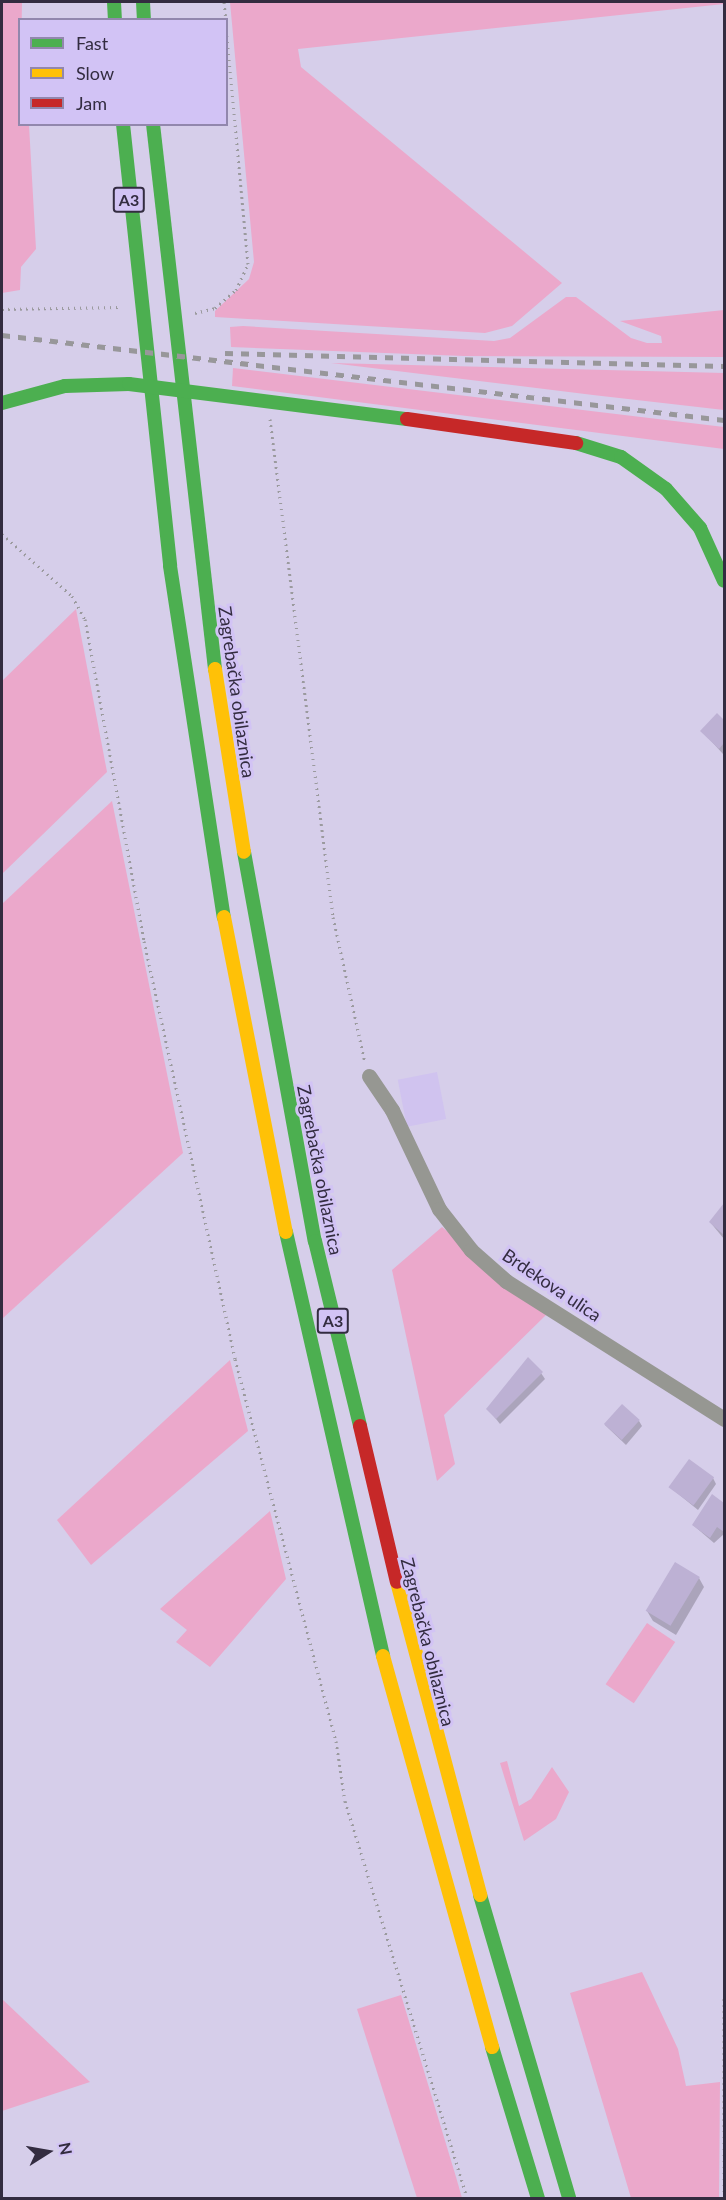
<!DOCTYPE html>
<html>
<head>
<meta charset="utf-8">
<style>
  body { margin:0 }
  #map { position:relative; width:726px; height:2200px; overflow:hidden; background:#d6ceea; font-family:Lato,sans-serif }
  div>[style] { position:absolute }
  .built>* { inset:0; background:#d0c3ef; transform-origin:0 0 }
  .green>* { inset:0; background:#eba8cb; transform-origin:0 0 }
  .shadow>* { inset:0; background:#0003 }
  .building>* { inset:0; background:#bdb1d4; transform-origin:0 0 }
  .path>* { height:3px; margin-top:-1.5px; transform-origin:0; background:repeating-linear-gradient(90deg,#9b9a9e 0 1.5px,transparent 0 6px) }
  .street>* { height:15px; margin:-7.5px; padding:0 7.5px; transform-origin:7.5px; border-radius:7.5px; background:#969792 }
  .fast>* { height:14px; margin:-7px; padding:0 7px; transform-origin:7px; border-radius:7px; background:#4caf50 }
  .slow>* { height:14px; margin:-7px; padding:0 7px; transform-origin:7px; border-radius:7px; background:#ffc107 }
  .jam>* { height:14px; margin:-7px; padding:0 7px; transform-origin:7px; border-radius:7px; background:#c62828 }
  .rail>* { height:4.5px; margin-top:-2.25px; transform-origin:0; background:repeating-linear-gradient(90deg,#98979a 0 8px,transparent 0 16px) }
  span { translate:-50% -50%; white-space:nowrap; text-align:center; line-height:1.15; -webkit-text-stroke:6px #d2c3f5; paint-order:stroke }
  .shield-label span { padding:2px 4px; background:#d2c3f5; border:2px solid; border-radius:4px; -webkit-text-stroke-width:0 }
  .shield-label { font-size:16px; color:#332c40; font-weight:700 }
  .street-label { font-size:18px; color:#332c40 }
  .frame { position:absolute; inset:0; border:3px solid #332c40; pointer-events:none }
  .legend { position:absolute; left:18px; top:18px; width:210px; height:108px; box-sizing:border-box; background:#d2c3f5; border:2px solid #9287ad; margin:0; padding:8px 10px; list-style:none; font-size:18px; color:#332c40 }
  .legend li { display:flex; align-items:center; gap:12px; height:30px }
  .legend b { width:30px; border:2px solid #9287ad }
  .north { position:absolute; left:18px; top:2122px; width:60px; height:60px; -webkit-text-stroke:4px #d2c3f5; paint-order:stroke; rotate:79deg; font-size:16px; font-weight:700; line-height:24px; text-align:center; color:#332c40 }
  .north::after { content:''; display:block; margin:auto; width:21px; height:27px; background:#332c40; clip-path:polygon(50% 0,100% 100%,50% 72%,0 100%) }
</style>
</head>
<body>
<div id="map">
  <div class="built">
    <i style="left:437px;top:1072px;width:48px;height:40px;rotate:79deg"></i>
  </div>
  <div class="green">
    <i style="clip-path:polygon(2px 2px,22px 2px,20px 124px,29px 125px,36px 249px,21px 267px,20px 290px,2px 293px)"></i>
    <i style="clip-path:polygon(230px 2px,724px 2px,724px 4px,298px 49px,301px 67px,562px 283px,512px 326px,485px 333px,215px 317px,215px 311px,249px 279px,254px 262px)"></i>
    <i style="clip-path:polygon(566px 297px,576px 297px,631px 338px,647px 343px,662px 343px,661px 336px,620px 321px,724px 310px,724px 357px,464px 356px,231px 347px,230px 327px,243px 326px,494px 341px,510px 338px)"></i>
    <i style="clip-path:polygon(331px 363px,724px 373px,724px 410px,593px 395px)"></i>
    <i style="clip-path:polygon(233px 368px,724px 427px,724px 449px,232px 386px)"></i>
    <i style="clip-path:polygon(76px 609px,107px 772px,2px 874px,2px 681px)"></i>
    <i style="clip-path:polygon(112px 801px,183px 1153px,2px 1319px,2px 904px)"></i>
    <i style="clip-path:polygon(442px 1227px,546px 1315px,444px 1415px,455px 1464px,437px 1481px,392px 1270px)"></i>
    <i style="clip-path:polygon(230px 1360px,248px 1431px,91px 1565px,57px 1520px)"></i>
    <i style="clip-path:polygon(270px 1511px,286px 1579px,210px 1667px,176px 1642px,187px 1630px,160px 1609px)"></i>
    <i style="left:647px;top:1623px;width:34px;height:74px;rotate:34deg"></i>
    <i style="clip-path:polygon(507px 1761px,519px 1806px,531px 1799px,552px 1767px,569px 1792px,556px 1819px,524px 1841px,500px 1763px)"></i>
    <i style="clip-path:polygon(642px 1972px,678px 2049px,686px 2086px,720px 2082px,719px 2198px,631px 2198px,570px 1993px)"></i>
    <i style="clip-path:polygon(401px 1995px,456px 2177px,462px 2198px,417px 2198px,357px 2009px)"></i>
    <i style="clip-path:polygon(2px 1999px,90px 2082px,2px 2111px)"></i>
  </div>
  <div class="shadow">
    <i style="clip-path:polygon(717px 715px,724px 722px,723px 754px,702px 731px)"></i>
    <i style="clip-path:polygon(724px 1205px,724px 1239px,710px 1222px)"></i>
    <i style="clip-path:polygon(541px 1373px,545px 1379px,500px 1424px,488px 1409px)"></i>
    <i style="clip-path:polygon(639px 1421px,642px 1426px,626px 1445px,605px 1425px)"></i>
    <i style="clip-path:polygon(713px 1478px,716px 1484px,698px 1510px,671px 1488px)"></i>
    <i style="clip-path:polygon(713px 1496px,724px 1505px,724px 1534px,714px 1543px,693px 1525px)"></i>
    <i style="clip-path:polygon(699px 1578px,704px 1587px,676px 1635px,653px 1621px,647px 1611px)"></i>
  </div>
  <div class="building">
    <i style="clip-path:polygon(717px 713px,724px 720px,724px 743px,719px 749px,700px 731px)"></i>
    <i style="clip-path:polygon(724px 1203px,724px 1235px,709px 1222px)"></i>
    <i style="clip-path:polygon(528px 1357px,543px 1372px,496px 1419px,486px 1409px)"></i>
    <i style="left:622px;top:1404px;width:24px;height:27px;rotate:42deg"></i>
    <i style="left:689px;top:1459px;width:31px;height:35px;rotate:36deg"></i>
    <i style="clip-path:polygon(712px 1494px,724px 1503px,724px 1532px,717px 1527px,710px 1538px,692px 1525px)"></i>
    <i style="left:675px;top:1562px;width:29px;height:57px;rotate:31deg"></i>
  </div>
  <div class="path">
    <i style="left:224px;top:2px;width:18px;rotate:84deg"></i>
    <i style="left:2px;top:309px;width:117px;rotate:-1deg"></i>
    <i style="left:195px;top:313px;width:21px;rotate:-14deg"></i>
    <i style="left:215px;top:308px;width:28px;rotate:-41deg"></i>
    <i style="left:236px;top:290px;width:29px;rotate:-65deg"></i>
    <i style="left:248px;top:264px;width:238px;rotate:-95.3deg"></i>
    <i style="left:270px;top:419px;width:502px;rotate:82.79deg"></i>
    <i style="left:333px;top:917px;width:148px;rotate:77.6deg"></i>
    <i style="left:2px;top:534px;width:94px;rotate:41.5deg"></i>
    <i style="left:72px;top:596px;width:26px;rotate:61deg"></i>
    <i style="left:85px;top:619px;width:327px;rotate:79.6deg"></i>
    <i style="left:144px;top:941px;width:428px;rotate:77.7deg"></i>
    <i style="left:235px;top:1359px;width:395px;rotate:75.2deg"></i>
    <i style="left:336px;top:1741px;width:61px;rotate:81.5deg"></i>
    <i style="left:345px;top:1801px;width:415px;rotate:72.9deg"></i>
    <i style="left:724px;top:2198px;width:201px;rotate:-90deg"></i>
  </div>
  <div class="street">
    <i style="left:369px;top:1076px;width:41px;rotate:55.9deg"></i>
    <i style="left:392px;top:1110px;width:110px;rotate:64.6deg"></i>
    <i style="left:439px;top:1209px;width:52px;rotate:52deg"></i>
    <i style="left:471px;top:1250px;width:47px;rotate:41.5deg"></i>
    <i style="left:506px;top:1281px;width:258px;rotate:32.3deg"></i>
  </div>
  <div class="fast">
    <i style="left:114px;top:2px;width:18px;rotate:87deg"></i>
    <i style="left:143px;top:2px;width:18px;rotate:87deg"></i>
    <i style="left:123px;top:124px;width:444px;rotate:83.9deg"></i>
    <i style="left:170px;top:566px;width:355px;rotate:81.3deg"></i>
    <i style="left:153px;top:124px;width:549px;rotate:83.51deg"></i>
    <i style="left:2px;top:403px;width:65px;rotate:-15.1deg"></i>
    <i style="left:65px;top:386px;width:64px;rotate:-1.8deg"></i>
    <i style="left:129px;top:384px;width:280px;rotate:7.2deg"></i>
    <i style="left:576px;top:443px;width:47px;rotate:17.3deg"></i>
    <i style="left:621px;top:457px;width:55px;rotate:35.4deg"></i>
    <i style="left:666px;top:489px;width:52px;rotate:48.9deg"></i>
    <i style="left:700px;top:528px;width:58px;rotate:65.6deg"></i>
    <i style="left:244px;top:852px;width:395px;rotate:79.7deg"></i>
    <i style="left:315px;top:1241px;width:190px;rotate:76.3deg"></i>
    <i style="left:286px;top:1232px;width:435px;rotate:77.1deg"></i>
    <i style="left:480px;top:1895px;width:316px;rotate:73.6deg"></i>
    <i style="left:492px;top:2047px;width:158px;rotate:73.1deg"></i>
  </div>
  <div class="slow">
    <i style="left:215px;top:669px;width:185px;rotate:81deg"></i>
    <i style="left:224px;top:917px;width:321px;rotate:78.9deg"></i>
    <i style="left:397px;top:1582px;width:324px;rotate:75.1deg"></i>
    <i style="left:383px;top:1656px;width:406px;rotate:74.4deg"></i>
  </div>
  <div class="jam">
    <i style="left:407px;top:419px;width:171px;rotate:8.1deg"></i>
    <i style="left:360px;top:1426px;width:160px;rotate:76.7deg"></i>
  </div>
  <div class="rail">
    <i style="left:2px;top:335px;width:727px;rotate:6.71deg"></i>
    <i style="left:225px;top:353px;width:499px;rotate:1.5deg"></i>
  </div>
  <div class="shield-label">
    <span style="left:129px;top:200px">A3</span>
    <span style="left:333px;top:1321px">A3</span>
  </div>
  <div class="street-label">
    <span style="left:237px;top:692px;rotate:82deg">Zagrebačka obilaznica</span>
    <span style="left:320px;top:1170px;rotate:79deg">Zagrebačka obilaznica</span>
    <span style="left:552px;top:1285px;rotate:34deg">Brdekova ulica</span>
    <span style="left:428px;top:1642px;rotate:76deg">Zagrebačka obilaznica</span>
  </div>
  <div class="frame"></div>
  <ul class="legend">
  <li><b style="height:8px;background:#4caf50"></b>Fast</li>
  <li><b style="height:8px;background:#ffc107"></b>Slow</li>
  <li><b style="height:8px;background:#c62828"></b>Jam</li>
  </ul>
  <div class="north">N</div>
</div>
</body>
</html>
